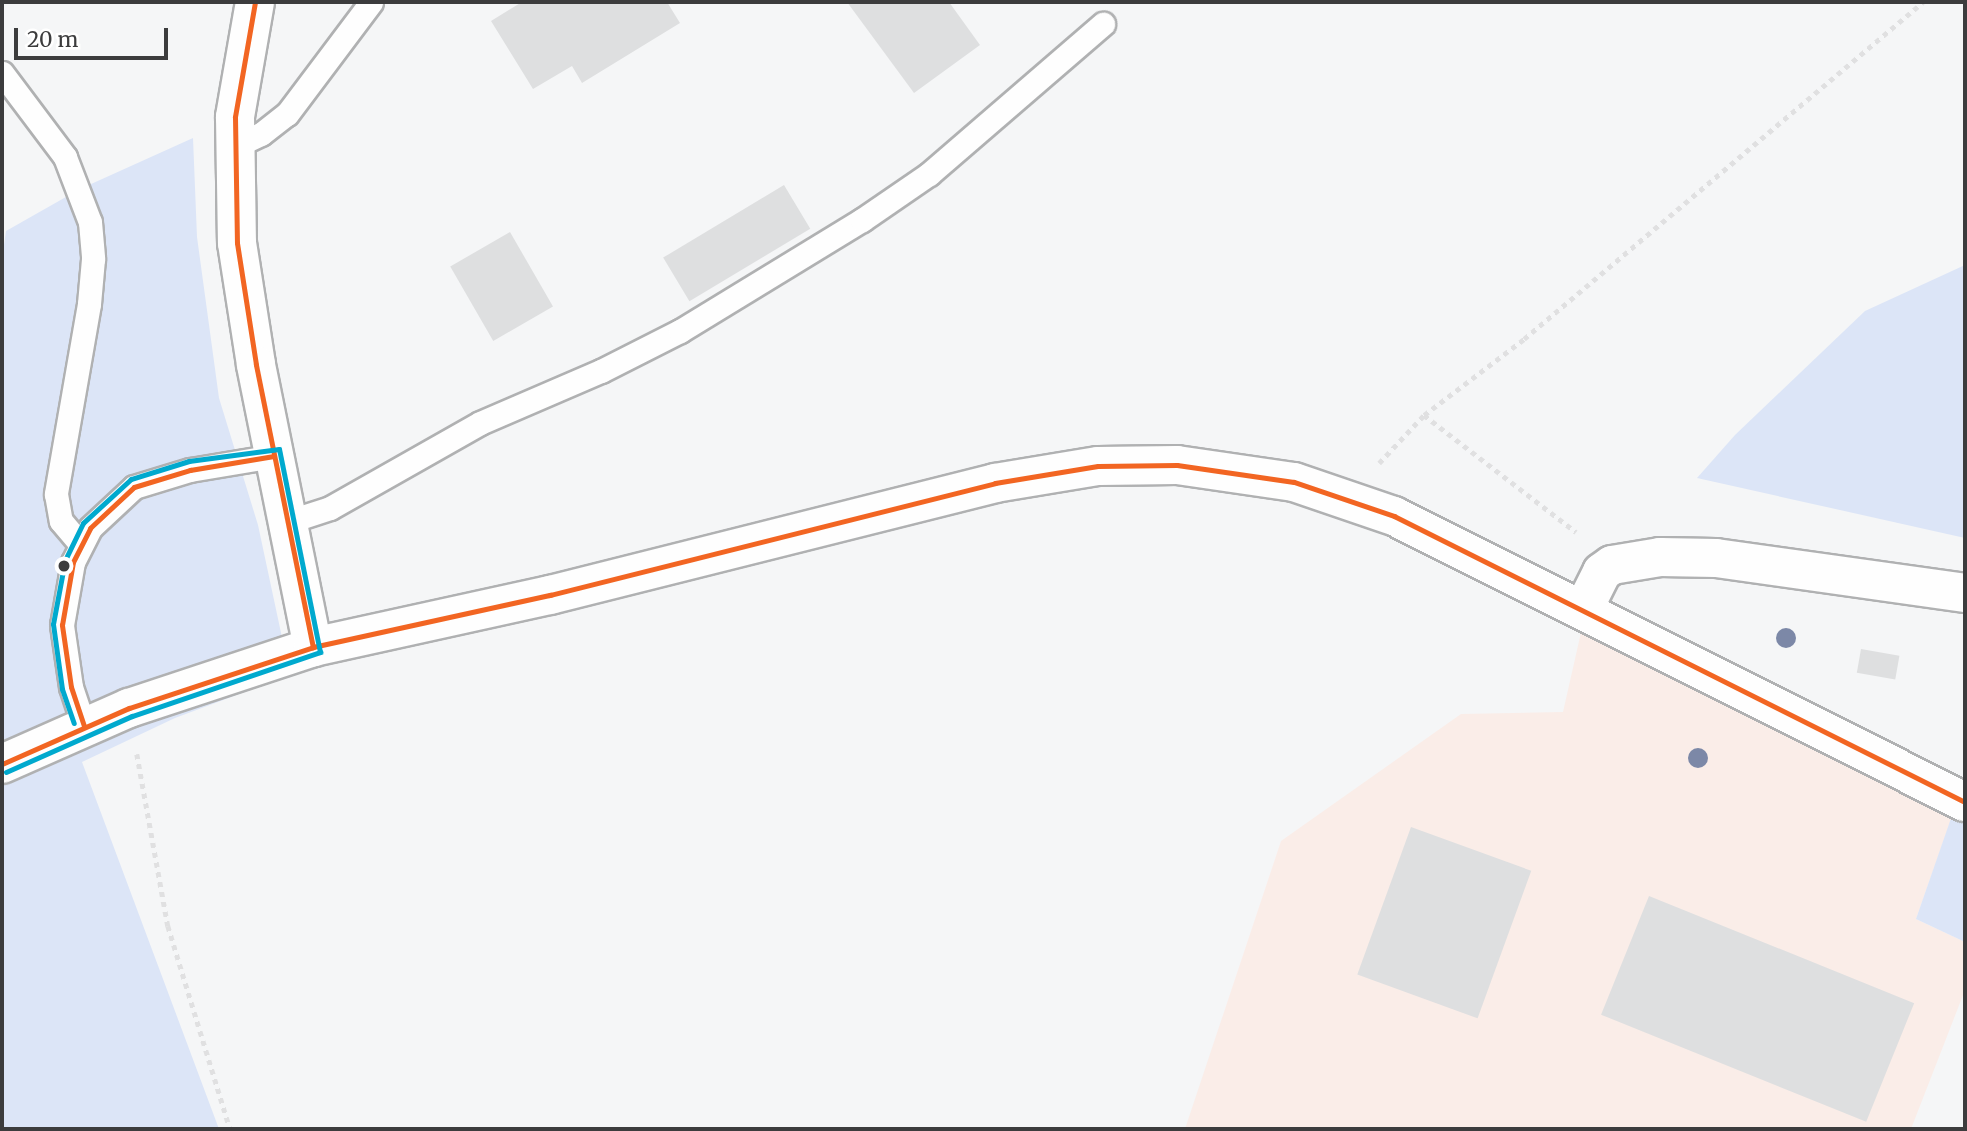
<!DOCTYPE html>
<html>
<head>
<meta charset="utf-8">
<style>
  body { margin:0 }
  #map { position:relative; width:1967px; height:1131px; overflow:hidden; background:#f5f6f7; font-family:Merriweather,serif }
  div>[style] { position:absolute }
  .commercial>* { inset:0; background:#faede8 }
  .green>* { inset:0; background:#dce5f7 }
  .building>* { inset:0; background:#dedfe0; transform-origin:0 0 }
  .path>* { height:4.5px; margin-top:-2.25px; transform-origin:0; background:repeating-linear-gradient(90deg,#e0e0e1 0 5px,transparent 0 10px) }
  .roads { filter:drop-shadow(2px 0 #b0b1b2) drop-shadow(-2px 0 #b0b1b2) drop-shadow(0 2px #b0b1b2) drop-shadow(0 -2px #b0b1b2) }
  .lane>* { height:23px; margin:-11.5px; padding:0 11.5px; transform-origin:11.5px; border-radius:11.5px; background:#fefefe }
  .street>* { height:38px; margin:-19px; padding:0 19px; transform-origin:19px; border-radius:19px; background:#fefefe }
  .secondary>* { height:38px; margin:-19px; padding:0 19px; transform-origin:19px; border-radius:19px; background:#fefefe }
  .bus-1>* { height:5px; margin:-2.5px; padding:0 2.5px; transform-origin:2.5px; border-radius:2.5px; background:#f26522 }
  .bus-2>* { height:5px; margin:-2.5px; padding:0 2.5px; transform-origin:2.5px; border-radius:2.5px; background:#00a9ce }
  .trees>* { width:20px; height:20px; margin:-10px; border-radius:50%; background:#7c88a7 }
  .dots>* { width:19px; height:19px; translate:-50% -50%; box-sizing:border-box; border:4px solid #fff; border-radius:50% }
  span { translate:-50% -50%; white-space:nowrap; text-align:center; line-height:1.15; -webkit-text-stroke:7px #fff; paint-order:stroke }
  .frame { position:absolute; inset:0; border:4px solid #3c3c3d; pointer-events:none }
  .scale { position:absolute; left:14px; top:28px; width:154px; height:32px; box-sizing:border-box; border:4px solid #3c3c3d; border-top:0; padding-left:9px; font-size:21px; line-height:24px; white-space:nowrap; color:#3c3c3d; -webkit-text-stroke:5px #fff; paint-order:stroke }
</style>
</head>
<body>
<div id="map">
  <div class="commercial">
    <i style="clip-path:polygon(1582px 628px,1952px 817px,1916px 919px,1965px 942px,1965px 990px,1911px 1129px,1185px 1129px,1281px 841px,1461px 714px,1563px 712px)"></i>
  </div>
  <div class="green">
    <i style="clip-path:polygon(193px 138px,197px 237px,219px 398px,258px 525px,290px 675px,175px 718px,82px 762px,219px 1129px,2px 1129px,2px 259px,6px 231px,80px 189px)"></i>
    <i style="clip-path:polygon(1965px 265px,1965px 538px,1697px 478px,1735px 435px,1865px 311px)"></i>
    <i style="clip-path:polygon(1965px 778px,1965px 942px,1916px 919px)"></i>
  </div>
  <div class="building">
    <i style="clip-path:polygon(522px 2px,667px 2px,680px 23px,582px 83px,572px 66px,533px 89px,491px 21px)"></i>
    <i style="clip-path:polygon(847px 2px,949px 2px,980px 45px,914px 93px)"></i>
    <i style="left:784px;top:185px;width:51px;height:141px;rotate:59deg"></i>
    <i style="left:510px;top:232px;width:86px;height:69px;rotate:60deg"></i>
    <i style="left:1861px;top:649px;width:39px;height:24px;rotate:10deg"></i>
    <i style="left:1411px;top:827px;width:128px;height:157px;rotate:20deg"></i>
    <i style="left:1649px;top:896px;width:286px;height:128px;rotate:22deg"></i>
  </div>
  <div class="path">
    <i style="left:1424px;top:415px;width:192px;rotate:37.6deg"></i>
    <i style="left:1379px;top:463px;width:66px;rotate:-46.8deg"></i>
    <i style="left:1424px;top:415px;width:126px;rotate:-37.2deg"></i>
    <i style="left:1524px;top:339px;width:522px;rotate:-40.18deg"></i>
    <i style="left:137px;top:754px;width:175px;rotate:79.8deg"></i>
    <i style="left:168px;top:926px;width:212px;rotate:73deg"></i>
  </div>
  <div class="roads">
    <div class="lane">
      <i style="left:2px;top:73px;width:105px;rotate:53.1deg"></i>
      <i style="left:65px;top:157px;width:70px;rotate:69deg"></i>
      <i style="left:90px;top:222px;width:37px;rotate:85deg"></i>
      <i style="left:93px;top:259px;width:45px;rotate:95.1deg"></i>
      <i style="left:89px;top:304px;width:193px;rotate:99.9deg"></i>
      <i style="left:56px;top:494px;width:27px;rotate:80deg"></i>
      <i style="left:61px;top:521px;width:30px;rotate:50deg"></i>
      <i style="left:233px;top:147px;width:31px;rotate:-25deg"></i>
      <i style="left:261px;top:134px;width:33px;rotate:-38deg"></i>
      <i style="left:287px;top:114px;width:140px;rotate:-53.1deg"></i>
      <i style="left:287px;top:522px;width:45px;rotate:-18deg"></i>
      <i style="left:330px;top:508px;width:172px;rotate:-29.5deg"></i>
      <i style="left:480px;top:423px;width:132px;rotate:-23.3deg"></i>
      <i style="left:601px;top:371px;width:89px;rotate:-26.9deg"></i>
      <i style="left:680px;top:331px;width:213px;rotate:-31.4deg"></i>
      <i style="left:862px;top:220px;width:81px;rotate:-34.5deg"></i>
      <i style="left:929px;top:174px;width:230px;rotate:-40.8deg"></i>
      <i style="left:84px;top:726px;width:41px;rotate:-108.4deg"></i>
      <i style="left:71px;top:687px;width:63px;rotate:-98.3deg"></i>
      <i style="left:62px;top:625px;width:64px;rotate:-80.1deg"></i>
      <i style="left:73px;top:562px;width:38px;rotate:-63deg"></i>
      <i style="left:90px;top:528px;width:60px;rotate:-43deg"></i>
      <i style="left:134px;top:487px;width:59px;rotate:-16.9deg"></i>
      <i style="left:190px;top:470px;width:85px;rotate:-9.5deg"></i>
    </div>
    <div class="street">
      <i style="left:255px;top:2px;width:117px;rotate:99.9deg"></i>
      <i style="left:235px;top:117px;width:126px;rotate:89.1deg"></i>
      <i style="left:237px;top:243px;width:123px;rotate:81.1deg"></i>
      <i style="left:256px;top:365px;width:288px;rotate:78.6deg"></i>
      <i style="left:1583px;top:610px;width:42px;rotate:-63.4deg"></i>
      <i style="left:1602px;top:572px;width:12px;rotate:-35deg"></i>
      <i style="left:1612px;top:565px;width:49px;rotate:-9.5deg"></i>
      <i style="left:1660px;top:557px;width:56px;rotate:1deg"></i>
      <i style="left:1716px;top:558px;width:251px;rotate:8deg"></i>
    </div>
    <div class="secondary">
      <i style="left:2px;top:764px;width:139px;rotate:-23.8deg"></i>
      <i style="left:129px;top:708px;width:194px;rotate:-18.3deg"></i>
      <i style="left:313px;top:647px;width:243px;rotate:-12.4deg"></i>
      <i style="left:550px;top:595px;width:459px;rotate:-14.1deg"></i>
      <i style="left:995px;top:483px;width:104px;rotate:-9.4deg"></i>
      <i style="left:1098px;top:466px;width:79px;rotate:-0.7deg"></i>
      <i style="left:1177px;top:465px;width:118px;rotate:8.3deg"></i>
      <i style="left:1294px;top:482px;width:106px;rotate:18.8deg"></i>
      <i style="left:1394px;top:516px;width:639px;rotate:26.61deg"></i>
    </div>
  </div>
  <div class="bus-1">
    <i style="left:255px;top:2px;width:117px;rotate:99.9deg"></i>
    <i style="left:235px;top:117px;width:126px;rotate:89.1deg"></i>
    <i style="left:237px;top:243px;width:123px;rotate:81.1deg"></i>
    <i style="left:256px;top:365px;width:288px;rotate:78.6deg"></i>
    <i style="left:84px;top:726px;width:41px;rotate:-108.4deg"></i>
    <i style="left:71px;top:687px;width:63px;rotate:-98.3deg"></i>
    <i style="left:62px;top:625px;width:64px;rotate:-80.1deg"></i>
    <i style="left:73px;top:562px;width:38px;rotate:-63deg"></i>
    <i style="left:90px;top:528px;width:60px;rotate:-43deg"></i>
    <i style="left:134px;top:487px;width:59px;rotate:-16.9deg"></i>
    <i style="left:190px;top:470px;width:85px;rotate:-9.5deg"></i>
    <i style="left:2px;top:764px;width:139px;rotate:-23.8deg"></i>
    <i style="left:129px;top:708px;width:194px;rotate:-18.3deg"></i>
    <i style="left:313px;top:647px;width:243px;rotate:-12.4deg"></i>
    <i style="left:550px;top:595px;width:459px;rotate:-14.1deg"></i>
    <i style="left:995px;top:483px;width:104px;rotate:-9.4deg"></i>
    <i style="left:1098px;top:466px;width:79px;rotate:-0.7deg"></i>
    <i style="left:1177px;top:465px;width:118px;rotate:8.3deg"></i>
    <i style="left:1294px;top:482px;width:106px;rotate:18.8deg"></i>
    <i style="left:1394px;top:516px;width:639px;rotate:26.61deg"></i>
  </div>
  <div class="bus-2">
    <i style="left:6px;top:772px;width:138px;rotate:-24deg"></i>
    <i style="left:132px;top:716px;width:199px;rotate:-18.8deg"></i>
    <i style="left:320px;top:652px;width:207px;rotate:-101.4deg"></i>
    <i style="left:279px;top:449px;width:91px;rotate:172.4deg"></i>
    <i style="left:189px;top:461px;width:61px;rotate:162.8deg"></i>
    <i style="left:131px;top:479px;width:65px;rotate:137.5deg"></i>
    <i style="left:83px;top:523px;width:41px;rotate:115.9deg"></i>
    <i style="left:65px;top:560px;width:65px;rotate:100.6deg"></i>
    <i style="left:53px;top:624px;width:66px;rotate:82.1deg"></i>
    <i style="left:62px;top:689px;width:36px;rotate:71deg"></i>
  </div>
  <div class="trees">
    <i style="left:1786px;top:638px"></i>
    <i style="left:1698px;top:758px"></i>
  </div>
  <div class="dots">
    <i style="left:64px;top:566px;background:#3c3c3d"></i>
  </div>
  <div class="frame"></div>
  <div class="scale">20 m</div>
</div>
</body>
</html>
